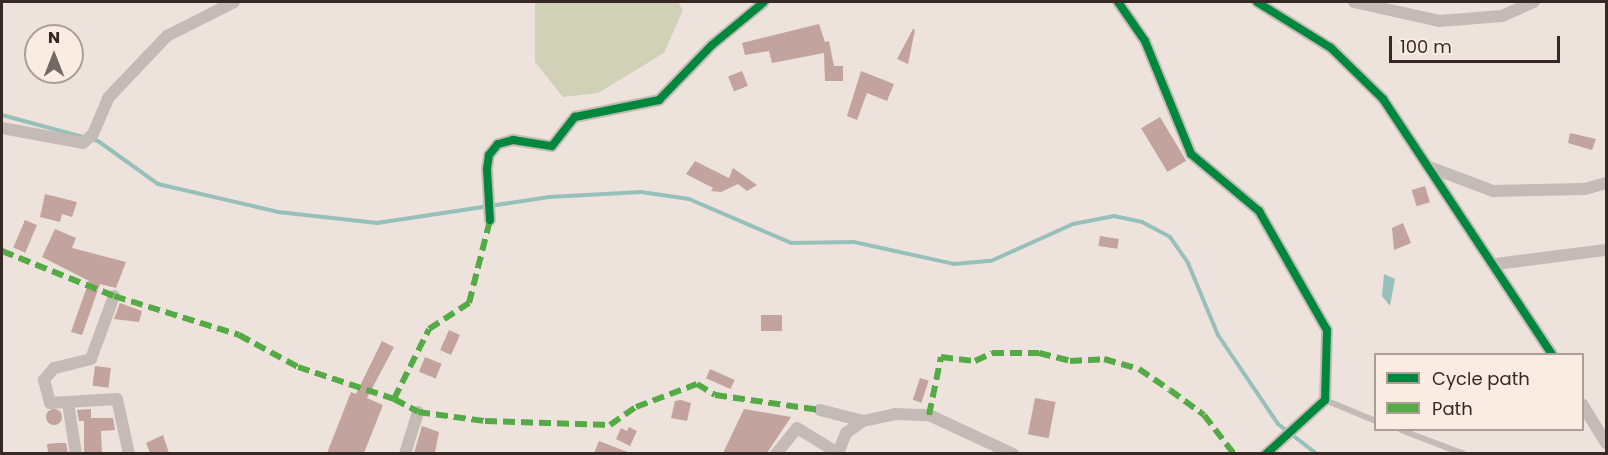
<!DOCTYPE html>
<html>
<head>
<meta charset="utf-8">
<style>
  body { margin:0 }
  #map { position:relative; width:1608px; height:455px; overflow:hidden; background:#ede3dc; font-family:Poppins,sans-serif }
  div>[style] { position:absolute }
  .green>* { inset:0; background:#d0d1b6 }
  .water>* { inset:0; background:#98c0ba }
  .stream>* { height:4px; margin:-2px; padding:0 2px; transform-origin:2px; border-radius:2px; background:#98c0ba }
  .building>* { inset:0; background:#c2a39d; transform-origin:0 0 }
  .round { border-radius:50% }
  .lane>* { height:6px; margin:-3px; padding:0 3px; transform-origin:3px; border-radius:3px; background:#c5bbb6 }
  .street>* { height:12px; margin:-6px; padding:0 6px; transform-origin:6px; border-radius:6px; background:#c5bbb6 }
  .quiet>* { height:6px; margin-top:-3px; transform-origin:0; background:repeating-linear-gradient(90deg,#54aa44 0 12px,transparent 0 18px) }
  .cycleway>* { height:8px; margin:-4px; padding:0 4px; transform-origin:4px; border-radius:4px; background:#00873e }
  span { translate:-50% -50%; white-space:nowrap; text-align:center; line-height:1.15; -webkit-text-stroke:4.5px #faece3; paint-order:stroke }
  .frame { position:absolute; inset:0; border:3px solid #352825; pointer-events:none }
  .legend { position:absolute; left:1374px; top:353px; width:210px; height:78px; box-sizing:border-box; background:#faece3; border:2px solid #ab9e97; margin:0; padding:8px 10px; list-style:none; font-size:18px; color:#352825 }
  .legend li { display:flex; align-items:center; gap:12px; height:30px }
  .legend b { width:30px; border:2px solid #ab9e97 }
  .north { position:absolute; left:24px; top:24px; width:60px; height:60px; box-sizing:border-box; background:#faece3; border:2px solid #ab9e97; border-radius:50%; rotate:0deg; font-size:16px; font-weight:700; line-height:24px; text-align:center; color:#352825 }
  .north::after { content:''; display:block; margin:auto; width:21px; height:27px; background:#756965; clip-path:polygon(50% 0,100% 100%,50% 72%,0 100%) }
  .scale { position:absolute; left:1389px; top:36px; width:171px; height:27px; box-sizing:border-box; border:3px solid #352825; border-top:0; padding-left:8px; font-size:18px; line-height:21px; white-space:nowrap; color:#352825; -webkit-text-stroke:4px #faece3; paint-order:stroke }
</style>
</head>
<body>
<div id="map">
  <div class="green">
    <i style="clip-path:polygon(535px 2px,678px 2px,683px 10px,664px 53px,598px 93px,563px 97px,535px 62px)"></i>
  </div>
  <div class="water">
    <i style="clip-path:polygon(1384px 274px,1395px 279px,1390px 306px,1382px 296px)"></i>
  </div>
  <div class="stream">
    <i style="left:2px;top:115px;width:99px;rotate:15.2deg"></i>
    <i style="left:98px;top:141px;width:74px;rotate:35.6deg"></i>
    <i style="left:158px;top:184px;width:123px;rotate:13.1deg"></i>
    <i style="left:278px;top:212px;width:100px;rotate:6.3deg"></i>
    <i style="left:377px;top:223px;width:174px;rotate:-8.6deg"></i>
    <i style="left:549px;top:197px;width:92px;rotate:-3.1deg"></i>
    <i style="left:641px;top:192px;width:49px;rotate:8.3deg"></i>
    <i style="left:689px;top:199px;width:111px;rotate:23.3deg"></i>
    <i style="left:791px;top:243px;width:63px;rotate:-0.9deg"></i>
    <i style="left:854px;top:242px;width:102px;rotate:12.4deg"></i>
    <i style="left:954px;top:264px;width:37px;rotate:-5deg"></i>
    <i style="left:991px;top:261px;width:90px;rotate:-24.3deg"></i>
    <i style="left:1073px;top:224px;width:42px;rotate:-11deg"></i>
    <i style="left:1114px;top:216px;width:29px;rotate:12deg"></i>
    <i style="left:1142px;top:222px;width:32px;rotate:28deg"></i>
    <i style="left:1170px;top:237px;width:32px;rotate:55deg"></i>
    <i style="left:1188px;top:263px;width:78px;rotate:67.4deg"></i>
    <i style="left:1218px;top:335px;width:107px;rotate:56deg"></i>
    <i style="left:1278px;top:424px;width:49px;rotate:37.6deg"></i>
  </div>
  <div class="building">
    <i style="clip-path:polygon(819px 24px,825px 42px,829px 41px,834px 66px,843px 66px,843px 81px,825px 81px,824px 53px,772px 63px,769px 51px,745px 55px,742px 43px)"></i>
    <i style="clip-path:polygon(913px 29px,915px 30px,908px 64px,897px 59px)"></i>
    <i style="left:742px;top:71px;width:16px;height:15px;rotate:68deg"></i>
    <i style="clip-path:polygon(861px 71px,894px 84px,887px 101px,867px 93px,857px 120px,847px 116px)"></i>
    <i style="left:1160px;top:117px;width:51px;height:22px;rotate:59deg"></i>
    <i style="clip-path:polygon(1570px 133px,1596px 139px,1592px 150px,1568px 143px)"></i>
    <i style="clip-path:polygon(695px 161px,729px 178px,733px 168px,757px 185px,747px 191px,738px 184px,721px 192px,711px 191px,713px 188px,686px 174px)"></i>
    <i style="left:1425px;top:186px;width:17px;height:14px;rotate:73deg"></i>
    <i style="clip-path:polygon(45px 194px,77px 202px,72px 217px,62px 214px,60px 222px,40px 217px)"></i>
    <i style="left:25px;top:220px;width:13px;height:30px;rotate:23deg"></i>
    <i style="clip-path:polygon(1403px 223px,1411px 243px,1394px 250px,1392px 228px)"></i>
    <i style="clip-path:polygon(55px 229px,76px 238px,72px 248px,126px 262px,116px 288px,100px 284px,82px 335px,71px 332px,89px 281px,42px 257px)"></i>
    <i style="left:1100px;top:236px;width:19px;height:10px;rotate:9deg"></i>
    <i style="clip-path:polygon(120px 303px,142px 311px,139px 322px,114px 319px)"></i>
    <i style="left:761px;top:315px;width:21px;height:16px"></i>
    <i style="left:449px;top:330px;width:12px;height:22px;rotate:24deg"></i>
    <i style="clip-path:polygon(382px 341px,394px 347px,367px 398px,383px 405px,364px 453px,327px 453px,351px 392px,356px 394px)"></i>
    <i style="left:425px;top:357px;width:18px;height:16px;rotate:22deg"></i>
    <i style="left:95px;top:366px;width:16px;height:20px;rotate:7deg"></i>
    <i style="left:710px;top:369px;width:27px;height:10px;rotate:24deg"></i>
    <i style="left:920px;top:378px;width:9px;height:23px;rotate:18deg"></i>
    <i style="left:1035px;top:398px;width:21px;height:37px;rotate:11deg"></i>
    <i style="clip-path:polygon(681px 400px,691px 403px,687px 421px,671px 418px,675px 401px)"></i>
    <i class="round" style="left:46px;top:409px;width:16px;height:16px"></i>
    <i style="clip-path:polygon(91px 409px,91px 418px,113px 418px,115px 430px,101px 431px,102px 453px,84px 453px,84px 421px,79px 421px,77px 410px)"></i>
    <i style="clip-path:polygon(744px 409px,791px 417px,767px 453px,723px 453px)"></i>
    <i style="clip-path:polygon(422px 426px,439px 432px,435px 453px,414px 453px)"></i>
    <i style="clip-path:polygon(629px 427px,637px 431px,630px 446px,616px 439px,621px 428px,627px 431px)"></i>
    <i style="clip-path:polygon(163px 435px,169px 453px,150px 453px,146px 443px)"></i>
    <i style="clip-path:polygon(599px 441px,630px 453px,594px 453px)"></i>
    <i style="clip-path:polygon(57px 443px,66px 443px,68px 453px,48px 453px,47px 444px)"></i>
  </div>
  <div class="lane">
    <i style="left:1325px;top:400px;width:55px;rotate:22.4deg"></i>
    <i style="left:1401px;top:430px;width:67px;rotate:20.9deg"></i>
  </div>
  <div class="street">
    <i style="left:1118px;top:2px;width:47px;rotate:55.3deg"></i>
    <i style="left:1145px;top:41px;width:122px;rotate:67.8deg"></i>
    <i style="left:1191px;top:154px;width:89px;rotate:40deg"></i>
    <i style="left:1259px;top:211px;width:137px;rotate:60.3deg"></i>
    <i style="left:1327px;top:330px;width:70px;rotate:91.6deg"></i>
    <i style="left:1325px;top:400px;width:80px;rotate:137.5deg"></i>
    <i style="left:1257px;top:2px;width:87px;rotate:31.9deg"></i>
    <i style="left:1331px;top:48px;width:73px;rotate:44.4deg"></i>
    <i style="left:1383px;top:99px;width:306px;rotate:56.5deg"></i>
    <i style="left:1354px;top:2px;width:87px;rotate:12.6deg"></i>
    <i style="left:1439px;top:21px;width:63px;rotate:-4.5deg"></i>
    <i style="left:1502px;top:16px;width:35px;rotate:-24deg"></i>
    <i style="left:2px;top:128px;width:82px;rotate:10.5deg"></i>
    <i style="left:83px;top:143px;width:13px;rotate:-42deg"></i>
    <i style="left:93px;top:134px;width:39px;rotate:-67deg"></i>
    <i style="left:108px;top:98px;width:86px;rotate:-46.4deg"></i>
    <i style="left:167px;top:36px;width:75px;rotate:-26.9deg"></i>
    <i style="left:1432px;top:168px;width:65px;rotate:20.7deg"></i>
    <i style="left:1493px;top:191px;width:92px;rotate:-1.2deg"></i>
    <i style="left:1585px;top:189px;width:22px;rotate:-16deg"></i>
    <i style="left:490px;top:220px;width:51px;rotate:-93.4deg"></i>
    <i style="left:487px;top:169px;width:14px;rotate:-82deg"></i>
    <i style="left:489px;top:155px;width:14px;rotate:-51deg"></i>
    <i style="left:498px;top:144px;width:16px;rotate:-15deg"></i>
    <i style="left:513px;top:140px;width:39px;rotate:9deg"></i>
    <i style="left:552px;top:146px;width:37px;rotate:-52deg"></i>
    <i style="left:575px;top:117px;width:86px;rotate:-11.4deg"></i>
    <i style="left:659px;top:100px;width:76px;rotate:-46.1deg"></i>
    <i style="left:712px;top:45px;width:67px;rotate:-39.6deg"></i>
    <i style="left:1496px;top:264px;width:111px;rotate:-7.3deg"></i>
    <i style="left:114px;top:296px;width:67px;rotate:110.1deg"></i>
    <i style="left:91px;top:359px;width:38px;rotate:166deg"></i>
    <i style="left:54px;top:368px;width:16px;rotate:130deg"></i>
    <i style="left:44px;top:380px;width:24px;rotate:75deg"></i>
    <i style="left:50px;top:403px;width:67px;rotate:-3.4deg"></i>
    <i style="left:117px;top:399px;width:56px;rotate:77.7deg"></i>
    <i style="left:68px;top:403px;width:52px;rotate:81.1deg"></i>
    <i style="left:1582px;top:404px;width:46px;rotate:58.4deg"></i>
    <i style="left:820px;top:410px;width:44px;rotate:14.3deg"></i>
    <i style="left:863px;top:421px;width:33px;rotate:-12deg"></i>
    <i style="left:895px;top:414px;width:34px;rotate:2deg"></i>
    <i style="left:929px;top:415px;width:93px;rotate:24.9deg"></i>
    <i style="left:405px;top:454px;width:44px;rotate:-72.8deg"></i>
    <i style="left:776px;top:454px;width:33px;rotate:-51deg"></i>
    <i style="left:797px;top:428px;width:48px;rotate:31.4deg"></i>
    <i style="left:838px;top:453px;width:22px;rotate:-68deg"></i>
    <i style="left:846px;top:433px;width:21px;rotate:-35deg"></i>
  </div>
  <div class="quiet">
    <i style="left:2px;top:251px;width:121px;rotate:21.9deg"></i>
    <i style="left:114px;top:296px;width:131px;rotate:17.3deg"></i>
    <i style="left:239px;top:335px;width:67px;rotate:28.5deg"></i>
    <i style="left:298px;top:367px;width:101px;rotate:18.4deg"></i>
    <i style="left:394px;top:399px;width:27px;rotate:28deg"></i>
    <i style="left:418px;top:412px;width:68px;rotate:7.7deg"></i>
    <i style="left:485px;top:421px;width:125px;rotate:1.8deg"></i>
    <i style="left:610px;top:425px;width:32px;rotate:-35deg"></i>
    <i style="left:636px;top:407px;width:65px;rotate:-20.7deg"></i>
    <i style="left:697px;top:384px;width:21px;rotate:31deg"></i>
    <i style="left:715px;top:395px;width:106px;rotate:8.1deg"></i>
    <i style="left:394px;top:399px;width:78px;rotate:-63.4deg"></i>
    <i style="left:429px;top:329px;width:48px;rotate:-33deg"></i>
    <i style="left:469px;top:303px;width:86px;rotate:-75.8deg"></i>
    <i style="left:929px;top:415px;width:59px;rotate:-78.3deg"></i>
    <i style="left:941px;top:357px;width:34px;rotate:7deg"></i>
    <i style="left:975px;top:361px;width:19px;rotate:-25deg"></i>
    <i style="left:992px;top:353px;width:47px"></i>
    <i style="left:1039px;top:353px;width:32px;rotate:14deg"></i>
    <i style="left:1070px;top:361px;width:34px;rotate:-3deg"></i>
    <i style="left:1104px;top:359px;width:36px;rotate:16deg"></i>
    <i style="left:1139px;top:369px;width:37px;rotate:34deg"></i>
    <i style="left:1170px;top:390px;width:42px;rotate:36.3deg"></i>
    <i style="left:1204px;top:415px;width:49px;rotate:52.4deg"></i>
  </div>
  <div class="cycleway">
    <i style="left:1118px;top:2px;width:47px;rotate:55.3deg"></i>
    <i style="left:1145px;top:41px;width:122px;rotate:67.8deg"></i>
    <i style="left:1191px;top:154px;width:89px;rotate:40deg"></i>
    <i style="left:1259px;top:211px;width:137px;rotate:60.3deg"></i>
    <i style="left:1327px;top:330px;width:70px;rotate:91.6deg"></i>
    <i style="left:1325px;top:400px;width:80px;rotate:137.5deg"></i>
    <i style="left:1257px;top:2px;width:87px;rotate:31.9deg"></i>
    <i style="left:1331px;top:48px;width:73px;rotate:44.4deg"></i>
    <i style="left:1383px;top:99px;width:306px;rotate:56.5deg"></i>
    <i style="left:490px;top:220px;width:51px;rotate:-93.4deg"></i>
    <i style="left:487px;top:169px;width:14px;rotate:-82deg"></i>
    <i style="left:489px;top:155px;width:14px;rotate:-51deg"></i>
    <i style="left:498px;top:144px;width:16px;rotate:-15deg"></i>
    <i style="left:513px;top:140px;width:39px;rotate:9deg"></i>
    <i style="left:552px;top:146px;width:37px;rotate:-52deg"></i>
    <i style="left:575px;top:117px;width:86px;rotate:-11.4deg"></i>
    <i style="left:659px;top:100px;width:76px;rotate:-46.1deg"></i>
    <i style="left:712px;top:45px;width:67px;rotate:-39.6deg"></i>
  </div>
  <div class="frame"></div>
  <ul class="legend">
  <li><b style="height:8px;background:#00873e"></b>Cycle path</li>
  <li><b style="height:8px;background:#54aa44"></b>Path</li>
  </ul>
  <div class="north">N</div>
  <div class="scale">100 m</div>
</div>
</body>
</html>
